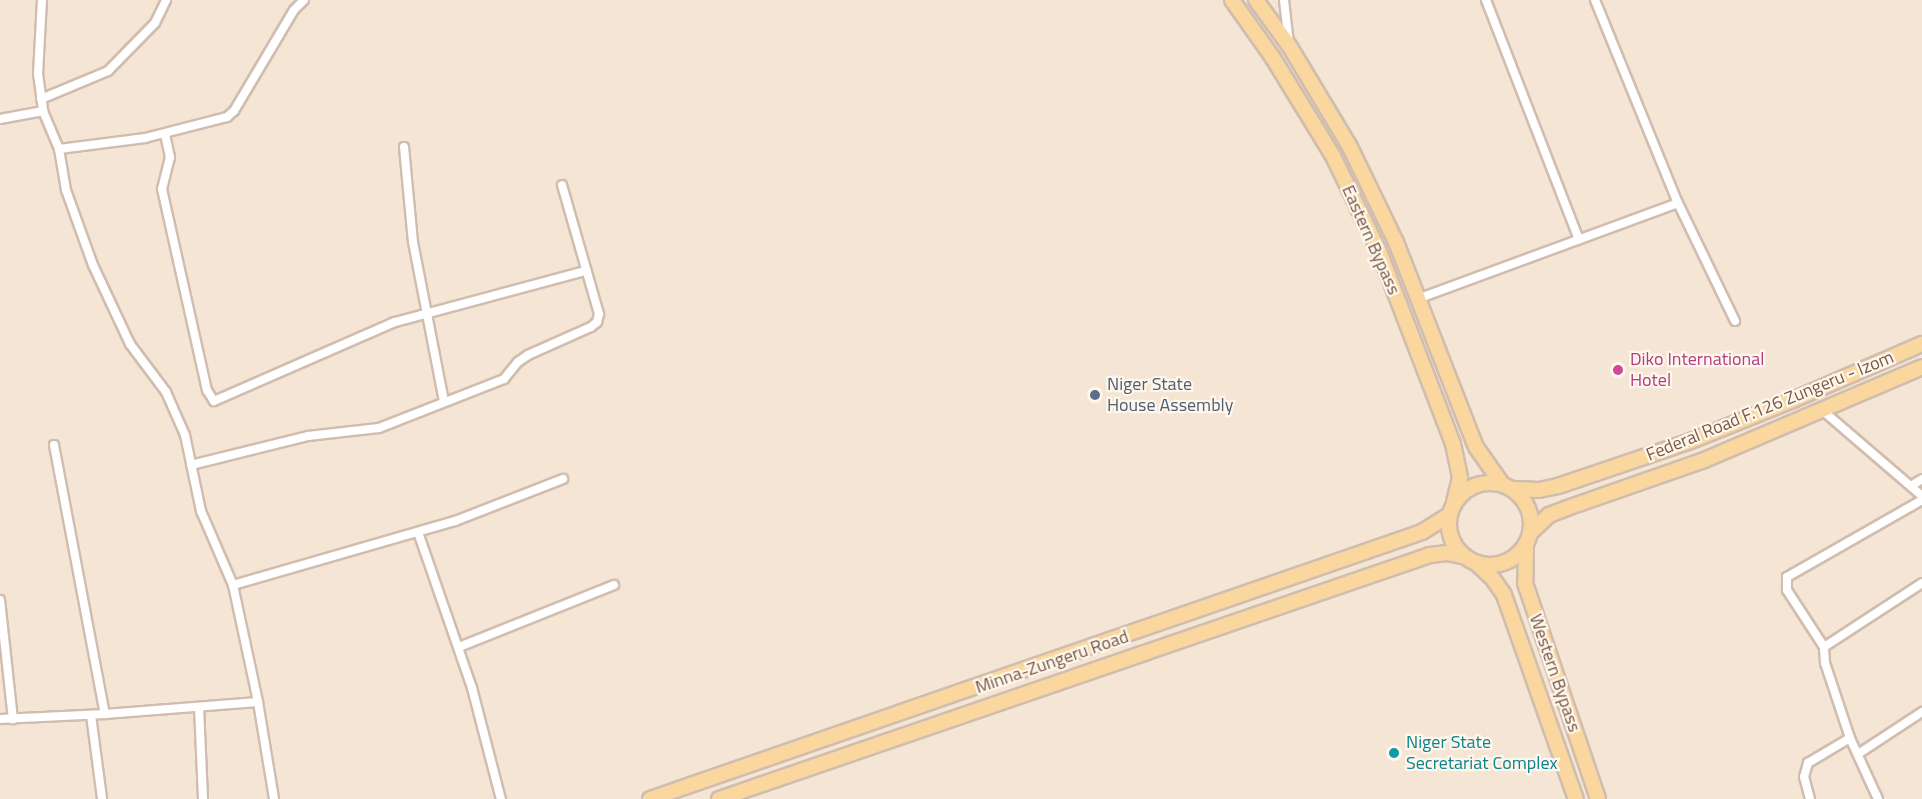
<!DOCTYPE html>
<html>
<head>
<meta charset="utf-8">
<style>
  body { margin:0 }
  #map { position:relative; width:1922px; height:799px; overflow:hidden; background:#fcf3e5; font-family:"Titillium Web",sans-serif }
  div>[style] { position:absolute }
  .residential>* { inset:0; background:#f4e5d4; transform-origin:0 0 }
  .roads { filter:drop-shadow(2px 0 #d0bdaf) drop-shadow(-2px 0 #d0bdaf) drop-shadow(0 2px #d0bdaf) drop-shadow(0 -2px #d0bdaf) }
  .minor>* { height:8px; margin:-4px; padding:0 4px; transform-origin:4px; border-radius:4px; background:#fff }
  .primary>* { height:14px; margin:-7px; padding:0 7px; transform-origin:7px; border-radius:7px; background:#f9d79f }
  .primary>.ring { margin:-7px; padding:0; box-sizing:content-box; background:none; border:14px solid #f9d79f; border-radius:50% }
  .dots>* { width:16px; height:16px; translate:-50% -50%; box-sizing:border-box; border:3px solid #fff7eb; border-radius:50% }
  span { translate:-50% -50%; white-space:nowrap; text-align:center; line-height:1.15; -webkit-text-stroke:4.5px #fff7eb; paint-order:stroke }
  .street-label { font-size:18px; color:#75594b }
  .hotel-label { font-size:18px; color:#b23c85 }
  .left { translate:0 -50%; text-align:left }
  .service-label { font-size:18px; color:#4e5e75 }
  .culture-label { font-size:18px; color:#0d838f }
</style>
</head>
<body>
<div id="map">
  <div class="residential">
    <i style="left:0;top:0;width:1922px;height:799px"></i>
  </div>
  <div class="roads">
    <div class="minor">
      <i style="left:42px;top:0;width:74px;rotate:93.1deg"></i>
      <i style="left:38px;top:74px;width:37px;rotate:82deg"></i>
      <i style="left:43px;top:111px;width:41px;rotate:67.2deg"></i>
      <i style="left:59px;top:149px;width:42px;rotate:80.3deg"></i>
      <i style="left:66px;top:190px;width:80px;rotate:70.2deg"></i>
      <i style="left:93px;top:265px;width:87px;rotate:64.9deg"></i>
      <i style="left:130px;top:344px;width:60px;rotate:53.1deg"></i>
      <i style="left:166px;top:392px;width:47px;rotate:66.2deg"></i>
      <i style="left:185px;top:435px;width:78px;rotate:78.1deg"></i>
      <i style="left:201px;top:511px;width:81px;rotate:66.6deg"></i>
      <i style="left:233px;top:585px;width:120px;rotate:77.9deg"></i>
      <i style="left:258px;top:702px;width:98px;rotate:80.6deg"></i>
      <i style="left:1284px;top:0;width:44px;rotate:83.5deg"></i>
      <i style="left:1486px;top:0;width:257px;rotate:68.8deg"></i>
      <i style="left:1595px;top:0;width:219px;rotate:67.8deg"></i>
      <i style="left:1678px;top:203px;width:131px;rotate:64.2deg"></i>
      <i style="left:41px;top:99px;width:73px;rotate:-22.7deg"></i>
      <i style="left:108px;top:71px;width:67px;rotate:-45.6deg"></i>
      <i style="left:155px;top:23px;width:25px;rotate:-64deg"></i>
      <i style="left:0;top:119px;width:44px;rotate:-10.5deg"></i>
      <i style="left:165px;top:134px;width:24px;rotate:78deg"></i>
      <i style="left:170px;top:157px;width:33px;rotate:104deg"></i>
      <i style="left:162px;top:189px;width:206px;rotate:77.4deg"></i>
      <i style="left:207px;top:390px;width:13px;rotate:58deg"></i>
      <i style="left:214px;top:401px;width:197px;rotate:-23.6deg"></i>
      <i style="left:395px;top:322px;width:198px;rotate:-15deg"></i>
      <i style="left:404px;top:147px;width:95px;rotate:84.6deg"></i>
      <i style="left:413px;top:242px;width:163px;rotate:79deg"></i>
      <i style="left:59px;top:149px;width:87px;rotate:-7.3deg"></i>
      <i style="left:145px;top:138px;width:85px;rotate:-14.4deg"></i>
      <i style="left:227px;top:117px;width:9px;rotate:-41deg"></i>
      <i style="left:234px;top:111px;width:117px;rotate:-59.3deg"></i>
      <i style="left:294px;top:10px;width:14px;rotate:-45deg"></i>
      <i style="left:1420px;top:298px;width:275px;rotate:-20.2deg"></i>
      <i style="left:1822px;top:410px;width:132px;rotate:40.7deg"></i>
      <i style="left:54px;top:445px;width:274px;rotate:79.3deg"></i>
      <i style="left:191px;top:465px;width:121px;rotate:-13.9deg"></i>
      <i style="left:308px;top:436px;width:71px;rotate:-6.4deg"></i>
      <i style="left:379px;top:428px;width:134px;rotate:-21.4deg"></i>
      <i style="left:504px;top:379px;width:22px;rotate:-51deg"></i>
      <i style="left:518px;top:362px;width:12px;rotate:-35deg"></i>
      <i style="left:528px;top:355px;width:69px;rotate:-24deg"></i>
      <i style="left:591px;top:327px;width:8px;rotate:-40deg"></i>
      <i style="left:597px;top:322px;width:8px;rotate:-76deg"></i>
      <i style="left:599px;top:314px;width:134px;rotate:-106deg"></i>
      <i style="left:1911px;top:486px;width:13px;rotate:-32deg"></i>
      <i style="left:418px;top:532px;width:165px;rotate:70.9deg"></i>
      <i style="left:472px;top:688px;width:115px;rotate:75.4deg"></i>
      <i style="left:233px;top:585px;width:231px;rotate:-16.1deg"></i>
      <i style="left:455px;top:521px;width:116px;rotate:-21.3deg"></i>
      <i style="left:0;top:600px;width:120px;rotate:83.8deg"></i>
      <i style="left:459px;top:647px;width:167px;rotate:-21.8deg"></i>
      <i style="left:1824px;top:647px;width:68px;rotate:-123deg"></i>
      <i style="left:1787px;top:590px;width:13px;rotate:-90deg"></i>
      <i style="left:1787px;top:577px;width:155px;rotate:-29.7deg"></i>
      <i style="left:199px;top:707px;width:92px;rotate:87.5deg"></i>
      <i style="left:91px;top:715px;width:85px;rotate:82.5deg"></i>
      <i style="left:0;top:719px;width:105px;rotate:-2.7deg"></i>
      <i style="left:105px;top:714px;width:153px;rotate:-4.5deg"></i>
      <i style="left:1858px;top:754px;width:77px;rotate:-33.3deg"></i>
      <i style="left:1810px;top:799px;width:23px;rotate:-105deg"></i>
      <i style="left:1804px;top:777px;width:15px;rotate:-74deg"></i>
      <i style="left:1808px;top:763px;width:49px;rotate:-30.8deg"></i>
      <i style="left:1878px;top:799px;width:67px;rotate:-114.7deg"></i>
      <i style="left:1850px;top:738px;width:79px;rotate:-108.4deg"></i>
      <i style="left:1825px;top:663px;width:16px;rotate:-94deg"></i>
      <i style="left:1824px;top:647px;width:117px;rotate:-33.1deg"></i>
    </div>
    <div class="primary">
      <i style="left:1232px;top:0;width:71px;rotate:54.7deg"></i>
      <i style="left:1273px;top:58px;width:115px;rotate:58.5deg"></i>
      <i style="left:1333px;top:156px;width:106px;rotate:64.2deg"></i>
      <i style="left:1379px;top:251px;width:207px;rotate:69deg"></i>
      <i style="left:1453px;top:444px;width:35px;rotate:78deg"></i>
      <i style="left:1460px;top:478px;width:25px;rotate:104deg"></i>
      <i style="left:1256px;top:0;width:58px;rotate:54.1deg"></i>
      <i style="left:1290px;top:47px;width:117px;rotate:59deg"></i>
      <i style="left:1350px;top:147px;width:106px;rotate:64.2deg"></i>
      <i style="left:1396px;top:242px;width:220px;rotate:68.7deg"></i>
      <i style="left:1476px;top:447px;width:45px;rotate:54.9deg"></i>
      <i class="ring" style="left:1449px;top:483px;width:68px;height:68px"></i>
      <i style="left:1513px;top:489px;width:26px;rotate:2deg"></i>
      <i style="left:1539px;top:490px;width:19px;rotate:-12deg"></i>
      <i style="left:1558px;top:486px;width:140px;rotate:-18.7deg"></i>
      <i style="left:1691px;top:441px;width:110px;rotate:-21.9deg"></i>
      <i style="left:1793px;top:400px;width:141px;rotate:-23.5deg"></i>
      <i style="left:1531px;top:532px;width:25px;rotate:-43deg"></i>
      <i style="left:1549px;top:515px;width:19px;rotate:-21deg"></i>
      <i style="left:1567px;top:508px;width:143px;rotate:-19.2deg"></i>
      <i style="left:1702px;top:461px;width:239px;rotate:-23.1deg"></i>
      <i style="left:1526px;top:544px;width:39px;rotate:91deg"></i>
      <i style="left:1525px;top:583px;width:228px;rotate:71.3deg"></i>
      <i style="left:1476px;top:563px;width:23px;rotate:43deg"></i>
      <i style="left:1493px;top:579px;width:19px;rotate:55deg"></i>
      <i style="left:1504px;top:595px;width:216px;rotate:70.6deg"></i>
      <i style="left:650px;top:799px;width:817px;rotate:-19.08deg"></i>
      <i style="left:1422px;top:532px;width:32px;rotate:-32deg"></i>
      <i style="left:719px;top:799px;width:752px;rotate:-18.94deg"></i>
      <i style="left:1430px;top:555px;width:17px;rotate:-7deg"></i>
      <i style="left:1447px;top:553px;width:16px;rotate:11deg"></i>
    </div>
  </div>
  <div class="dots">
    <i style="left:1618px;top:370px;background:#d1479c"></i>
    <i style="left:1095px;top:395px;background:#5c6f8a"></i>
    <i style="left:1394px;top:753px;background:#0f9aa8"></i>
  </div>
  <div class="street-label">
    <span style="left:1371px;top:240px;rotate:66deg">Eastern Bypass</span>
    <span style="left:1770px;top:406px;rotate:-22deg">Federal Road F.126 Zungeru - Izom</span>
    <span style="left:1052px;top:662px;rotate:-19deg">Minna-Zungeru Road</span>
    <span style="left:1555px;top:673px;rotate:71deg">Western Bypass</span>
  </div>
  <div class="hotel-label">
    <span class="left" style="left:1630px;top:370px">Diko International<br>Hotel</span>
  </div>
  <div class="service-label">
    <span class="left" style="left:1107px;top:395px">Niger State<br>House Assembly</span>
  </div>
  <div class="culture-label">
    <span class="left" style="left:1406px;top:753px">Niger State<br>Secretariat Complex</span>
  </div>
</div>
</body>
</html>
